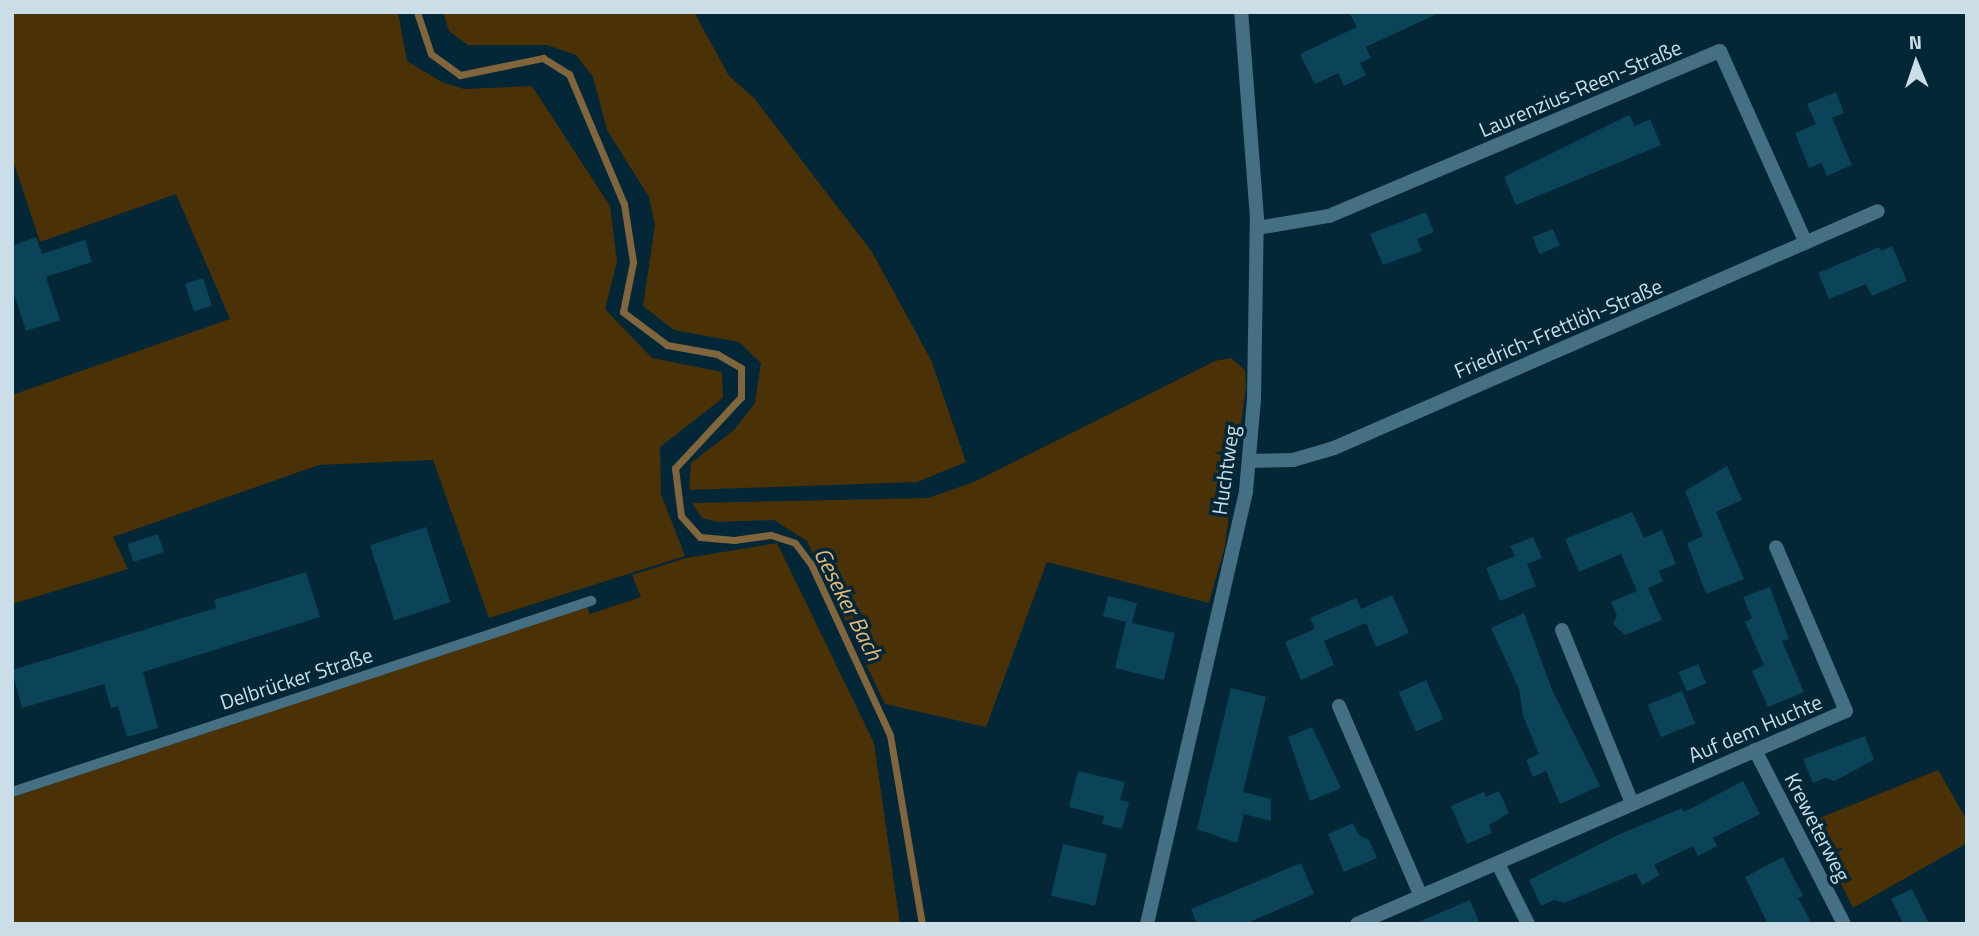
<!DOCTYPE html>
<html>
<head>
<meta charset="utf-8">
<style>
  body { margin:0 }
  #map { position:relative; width:1979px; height:936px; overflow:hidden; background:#032736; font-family:"Titillium Web",sans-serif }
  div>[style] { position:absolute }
  .green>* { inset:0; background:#4a3106 }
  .stream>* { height:7px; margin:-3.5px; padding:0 3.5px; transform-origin:3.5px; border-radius:3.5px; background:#80653d }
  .building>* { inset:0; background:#0b4359; transform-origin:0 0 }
  .lane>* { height:10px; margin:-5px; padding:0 5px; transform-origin:5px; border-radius:5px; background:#456f83 }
  .street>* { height:14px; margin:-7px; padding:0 7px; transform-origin:7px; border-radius:7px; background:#456f83 }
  span { translate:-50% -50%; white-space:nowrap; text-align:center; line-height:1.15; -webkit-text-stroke:7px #032736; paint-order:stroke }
  .street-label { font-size:21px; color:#cbdee7 }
  .water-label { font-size:23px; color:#e7ba7a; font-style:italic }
  .frame { position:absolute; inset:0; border:14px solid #cbdee7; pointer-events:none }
  .north { position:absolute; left:1881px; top:28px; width:70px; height:70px; -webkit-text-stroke:5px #032736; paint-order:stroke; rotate:358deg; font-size:19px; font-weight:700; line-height:28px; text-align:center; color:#cbdee7 }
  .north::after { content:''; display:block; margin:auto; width:24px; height:32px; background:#cbdee7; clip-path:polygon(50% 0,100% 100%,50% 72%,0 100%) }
</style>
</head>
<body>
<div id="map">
  <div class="green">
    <i style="clip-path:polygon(12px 12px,398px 12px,407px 61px,442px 82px,464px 89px,532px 86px,610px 206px,617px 262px,605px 309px,652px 358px,722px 372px,723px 398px,660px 447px,661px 494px,685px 556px,489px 618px,433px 460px,319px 465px,113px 537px,128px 569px,12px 604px,12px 395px,230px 319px,176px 194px,40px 242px,12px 157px)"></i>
    <i style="clip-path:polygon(443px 12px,694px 12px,729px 76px,754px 98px,872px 252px,931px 360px,966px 462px,917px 482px,689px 490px,691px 463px,734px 430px,755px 403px,761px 363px,739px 342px,674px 330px,643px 306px,655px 225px,649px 197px,607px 130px,593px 77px,576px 55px,547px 45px,468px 45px,449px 31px)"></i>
    <i style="clip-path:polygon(1231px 358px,1245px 370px,1246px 386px,1225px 546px,1209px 603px,1047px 562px,986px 727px,885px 704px,807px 541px,774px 520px,717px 522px,702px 518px,692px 503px,928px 498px,974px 482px,1215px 361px)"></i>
    <i style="clip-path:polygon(777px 543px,874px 743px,900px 924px,13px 924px,12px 797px,587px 607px,590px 614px,641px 597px,632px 575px,686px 558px)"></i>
    <i style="clip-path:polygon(1938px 770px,1967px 820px,1967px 843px,1853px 908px,1810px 822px)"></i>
  </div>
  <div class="stream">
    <i style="left:417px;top:12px;width:44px;rotate:71.6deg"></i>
    <i style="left:431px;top:54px;width:36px;rotate:36deg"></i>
    <i style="left:460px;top:75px;width:85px;rotate:-11.6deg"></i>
    <i style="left:543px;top:58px;width:31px;rotate:32deg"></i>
    <i style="left:569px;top:74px;width:141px;rotate:67.1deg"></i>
    <i style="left:624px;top:204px;width:59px;rotate:81.2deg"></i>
    <i style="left:633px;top:262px;width:51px;rotate:101.3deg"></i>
    <i style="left:623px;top:312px;width:55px;rotate:36.9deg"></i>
    <i style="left:667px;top:345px;width:51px;rotate:10.2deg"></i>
    <i style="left:717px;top:354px;width:28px;rotate:30deg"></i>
    <i style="left:741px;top:368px;width:29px;rotate:90deg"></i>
    <i style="left:741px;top:397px;width:97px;rotate:132.9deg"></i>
    <i style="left:675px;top:468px;width:48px;rotate:82.9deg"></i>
    <i style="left:681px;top:516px;width:28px;rotate:48deg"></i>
    <i style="left:700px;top:537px;width:34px;rotate:5deg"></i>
    <i style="left:734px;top:540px;width:37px;rotate:-8deg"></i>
    <i style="left:771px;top:535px;width:25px;rotate:18deg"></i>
    <i style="left:795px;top:543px;width:26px;rotate:53deg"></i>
    <i style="left:811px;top:564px;width:188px;rotate:65.2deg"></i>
    <i style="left:890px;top:735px;width:192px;rotate:80.4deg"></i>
  </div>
  <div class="building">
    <i style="clip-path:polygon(1349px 12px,1441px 12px,1366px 47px,1371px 58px,1360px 63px,1366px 75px,1344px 86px,1338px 73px,1315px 84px,1300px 54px,1357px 27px)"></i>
    <i style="clip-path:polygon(1836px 92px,1844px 113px,1832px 118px,1852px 165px,1827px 176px,1821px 163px,1809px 168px,1795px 133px,1816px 124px,1807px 104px)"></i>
    <i style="clip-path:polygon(1629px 115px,1635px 126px,1650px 119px,1661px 145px,1516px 205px,1504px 177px)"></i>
    <i style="clip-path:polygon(1426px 212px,1434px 232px,1417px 239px,1422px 251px,1383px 265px,1370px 234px)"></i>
    <i style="left:1553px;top:229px;width:18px;height:22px;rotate:68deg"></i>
    <i style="clip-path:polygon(36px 237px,42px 254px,85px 240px,92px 262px,46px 277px,60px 320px,26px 331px,12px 288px,12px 246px)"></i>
    <i style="clip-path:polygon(1892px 246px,1907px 281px,1872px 296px,1866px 284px,1829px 299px,1818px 273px,1879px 247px,1881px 251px)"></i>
    <i style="left:203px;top:278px;width:29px;height:19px;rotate:72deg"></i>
    <i style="clip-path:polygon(1727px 466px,1742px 500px,1716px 512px,1744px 579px,1706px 594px,1687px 543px,1703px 536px,1685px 491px)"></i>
    <i style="clip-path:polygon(1632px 512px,1644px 538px,1662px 530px,1676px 564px,1659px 571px,1663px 581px,1648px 588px,1662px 620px,1625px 635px,1613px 624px,1617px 616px,1611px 602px,1637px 591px,1621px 554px,1579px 572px,1565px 539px)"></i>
    <i style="left:426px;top:527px;width:79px;height:59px;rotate:72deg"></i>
    <i style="left:158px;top:534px;width:19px;height:32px;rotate:72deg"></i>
    <i style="clip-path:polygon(1533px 537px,1542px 558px,1527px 564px,1536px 586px,1500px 601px,1486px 568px,1515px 556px,1510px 546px)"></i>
    <i style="clip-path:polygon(306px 572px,320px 617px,143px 672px,158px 728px,127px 737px,118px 706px,111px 708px,104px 684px,22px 708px,12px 670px,216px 608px,214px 600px)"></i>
    <i style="clip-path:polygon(1770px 587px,1789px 639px,1782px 641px,1804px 692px,1768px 707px,1752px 671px,1764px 665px,1745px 622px,1752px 618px,1743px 597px)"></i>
    <i style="clip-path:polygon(1392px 595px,1409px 633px,1376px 647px,1366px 623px,1324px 641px,1334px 665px,1301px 680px,1285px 642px,1315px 629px,1310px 618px,1356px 598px,1361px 609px)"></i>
    <i style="clip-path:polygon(1108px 596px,1137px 603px,1132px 623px,1175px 633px,1164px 680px,1115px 668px,1126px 622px,1103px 616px)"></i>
    <i style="clip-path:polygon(1524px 613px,1552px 690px,1600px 786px,1560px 804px,1546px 771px,1533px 777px,1526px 760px,1539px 754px,1523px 716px,1519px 689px,1491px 628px)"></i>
    <i style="left:1698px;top:664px;width:21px;height:21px;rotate:67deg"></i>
    <i style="left:1426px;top:680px;width:43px;height:30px;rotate:66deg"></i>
    <i style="clip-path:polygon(1231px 688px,1266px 697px,1243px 792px,1271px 799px,1271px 821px,1244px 814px,1237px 843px,1197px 829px)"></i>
    <i style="left:1682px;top:691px;width:35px;height:37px;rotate:68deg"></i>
    <i style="clip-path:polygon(1312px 727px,1341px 788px,1310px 801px,1288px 737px)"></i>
    <i style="clip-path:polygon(1865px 736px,1874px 760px,1834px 781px,1825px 778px,1813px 783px,1803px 759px)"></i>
    <i style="clip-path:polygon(1078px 771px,1125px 782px,1120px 800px,1129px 802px,1122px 829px,1102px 824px,1104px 816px,1069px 807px)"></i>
    <i style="clip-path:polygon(1743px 781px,1760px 814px,1713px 838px,1717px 846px,1698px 856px,1693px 846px,1654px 865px,1660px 875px,1642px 885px,1636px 873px,1564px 903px,1554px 900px,1541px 906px,1529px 880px,1618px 835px,1682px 808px,1684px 812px)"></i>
    <i style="clip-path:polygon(1499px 791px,1509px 813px,1489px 825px,1492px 833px,1467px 844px,1451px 806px,1484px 792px,1486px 797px)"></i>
    <i style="clip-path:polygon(1353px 823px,1359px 835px,1369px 840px,1377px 858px,1344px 872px,1328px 834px)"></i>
    <i style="left:1063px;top:844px;width:45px;height:53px;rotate:13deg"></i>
    <i style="clip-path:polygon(1783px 857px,1803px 896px,1798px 898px,1812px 924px,1768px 924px,1745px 877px)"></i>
    <i style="clip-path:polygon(1301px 863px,1314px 894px,1245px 924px,1197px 924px,1191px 909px)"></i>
    <i style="clip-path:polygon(1912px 889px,1929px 924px,1903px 924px,1891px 899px)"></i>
    <i style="clip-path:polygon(1470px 900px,1480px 924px,1416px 924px,1416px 923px)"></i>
  </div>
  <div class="lane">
    <i style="left:12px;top:792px;width:610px;rotate:-18.26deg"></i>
  </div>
  <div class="street">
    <i style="left:1257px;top:228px;width:73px;rotate:-9.5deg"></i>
    <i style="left:1329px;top:216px;width:424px;rotate:-22.9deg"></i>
    <i style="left:1720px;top:51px;width:210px;rotate:65.9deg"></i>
    <i style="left:1249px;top:461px;width:44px;rotate:-1.3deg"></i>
    <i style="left:1293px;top:460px;width:43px;rotate:-16.3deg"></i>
    <i style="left:1334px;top:448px;width:593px;rotate:-23.54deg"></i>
    <i style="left:1562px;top:630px;width:187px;rotate:68deg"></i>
    <i style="left:1339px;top:706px;width:207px;rotate:66.7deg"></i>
    <i style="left:1755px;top:750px;width:195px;rotate:62.9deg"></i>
    <i style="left:1498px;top:864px;width:67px;rotate:63.4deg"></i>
    <i style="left:1147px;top:924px;width:444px;rotate:-77.1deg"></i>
    <i style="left:1246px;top:491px;width:92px;rotate:-85deg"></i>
    <i style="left:1254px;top:399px;width:181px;rotate:-89.1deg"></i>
    <i style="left:1257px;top:218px;width:207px;rotate:-94.4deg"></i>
    <i style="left:1357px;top:924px;width:533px;rotate:-23.54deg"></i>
    <i style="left:1846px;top:711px;width:178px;rotate:-113.1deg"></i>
  </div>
  <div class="street-label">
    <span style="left:1580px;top:88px;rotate:-23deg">Laurenzius-Reen-Straße</span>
    <span style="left:1558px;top:328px;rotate:-23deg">Friedrich-Frettlöh-Straße</span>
    <span style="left:1225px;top:470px;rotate:-82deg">Huchtweg</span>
    <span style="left:296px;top:678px;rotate:-18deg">Delbrücker Straße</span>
    <span style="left:1755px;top:728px;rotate:-23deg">Auf dem Huchte</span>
    <span style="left:1818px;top:827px;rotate:63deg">Kreweterweg</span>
  </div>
  <div class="water-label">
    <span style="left:848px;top:604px;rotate:63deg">Geseker Bach</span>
  </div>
  <div class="frame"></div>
  <div class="north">N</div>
</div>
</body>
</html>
